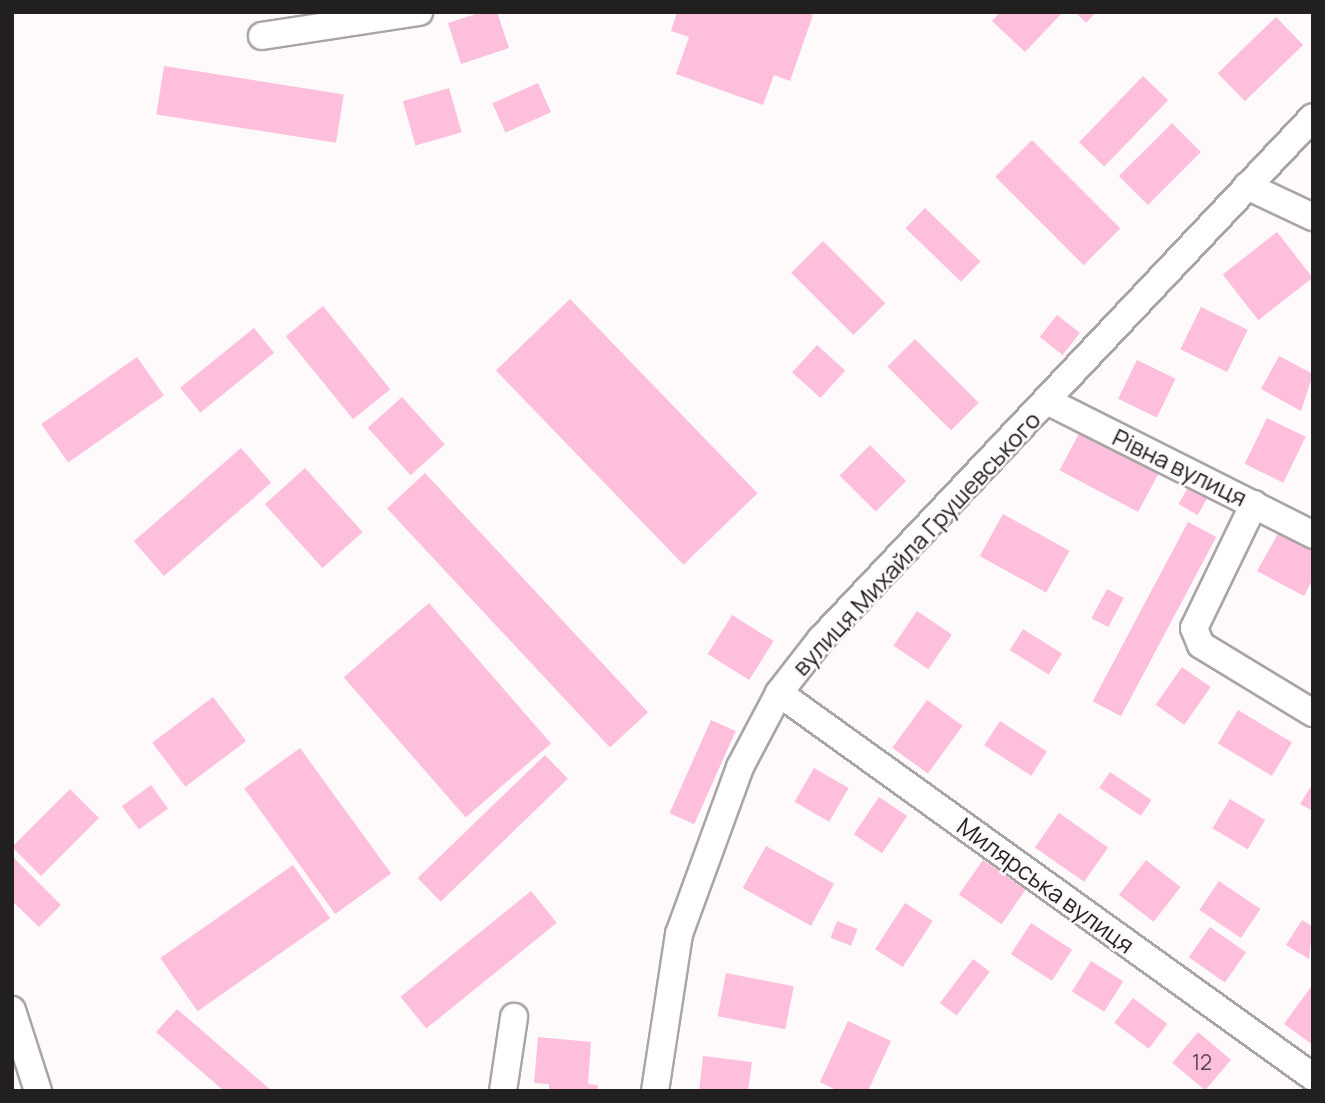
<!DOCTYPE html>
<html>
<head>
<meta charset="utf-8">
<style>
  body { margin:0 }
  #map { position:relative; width:1325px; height:1103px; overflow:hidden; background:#fefafc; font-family:Manrope,sans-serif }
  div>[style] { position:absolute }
  .building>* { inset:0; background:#febfdc; transform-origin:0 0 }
  .roads { filter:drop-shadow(2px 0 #aaa4a6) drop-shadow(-2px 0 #aaa4a6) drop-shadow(0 2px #aaa4a6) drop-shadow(0 -2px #aaa4a6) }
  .minor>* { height:26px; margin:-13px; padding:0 13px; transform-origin:13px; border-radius:13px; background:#fff }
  span { translate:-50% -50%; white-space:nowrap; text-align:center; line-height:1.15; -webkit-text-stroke:5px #fefafc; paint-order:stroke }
  .number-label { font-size:21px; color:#58474f }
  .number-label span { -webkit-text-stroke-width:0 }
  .street-label { font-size:24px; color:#211f20 }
  .frame { position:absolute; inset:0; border:14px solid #211f20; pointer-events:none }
</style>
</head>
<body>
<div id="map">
  <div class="building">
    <i style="clip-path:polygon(482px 12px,497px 12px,509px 48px,461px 64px,448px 23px)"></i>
    <i style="clip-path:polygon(677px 12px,806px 12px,813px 15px,790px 81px,774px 75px,763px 105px,676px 74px,689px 37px,671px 31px)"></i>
    <i style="clip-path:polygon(1000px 12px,1063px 12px,1025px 52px,992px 21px)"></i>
    <i style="clip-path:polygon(1075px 12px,1096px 12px,1086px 23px)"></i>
    <i style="left:1276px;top:17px;width:39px;height:81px;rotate:46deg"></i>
    <i style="left:164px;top:66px;width:182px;height:49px;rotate:9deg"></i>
    <i style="left:1143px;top:76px;width:35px;height:92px;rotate:44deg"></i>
    <i style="left:538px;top:83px;width:32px;height:50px;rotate:66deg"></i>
    <i style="left:449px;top:88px;width:46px;height:48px;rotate:74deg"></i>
    <i style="left:1172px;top:123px;width:41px;height:75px;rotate:45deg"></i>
    <i style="left:1032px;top:140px;width:125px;height:52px;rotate:45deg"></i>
    <i style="left:925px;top:208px;width:77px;height:28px;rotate:44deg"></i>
    <i style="left:1277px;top:232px;width:58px;height:69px;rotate:52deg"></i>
    <i style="left:823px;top:241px;width:88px;height:45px;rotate:45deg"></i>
    <i style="left:570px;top:299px;width:270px;height:103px;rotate:46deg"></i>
    <i style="left:323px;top:306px;width:107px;height:48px;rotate:51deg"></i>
    <i style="left:1201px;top:307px;width:52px;height:47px;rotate:26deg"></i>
    <i style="left:1057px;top:315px;width:29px;height:28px;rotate:38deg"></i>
    <i style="left:254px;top:328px;width:32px;height:95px;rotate:51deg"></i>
    <i style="left:915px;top:339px;width:90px;height:39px;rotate:45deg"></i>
    <i style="left:817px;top:345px;width:38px;height:37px;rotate:42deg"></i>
    <i style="clip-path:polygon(1279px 356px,1313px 374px,1301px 411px,1261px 389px)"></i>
    <i style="left:137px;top:357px;width:47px;height:117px;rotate:55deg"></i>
    <i style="left:1137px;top:360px;width:43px;height:43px;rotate:26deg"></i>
    <i style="left:402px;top:397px;width:64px;height:46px;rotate:48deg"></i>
    <i style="left:1267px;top:418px;width:43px;height:51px;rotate:26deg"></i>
    <i style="left:1083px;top:426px;width:89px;height:50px;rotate:28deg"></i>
    <i style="left:870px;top:445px;width:51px;height:43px;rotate:45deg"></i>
    <i style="left:241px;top:448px;width:46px;height:142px;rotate:49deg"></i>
    <i style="left:305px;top:468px;width:86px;height:54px;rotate:48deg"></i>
    <i style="left:425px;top:473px;width:327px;height:52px;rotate:47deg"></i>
    <i style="left:1193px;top:479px;width:22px;height:29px;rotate:30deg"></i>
    <i style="left:1003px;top:514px;width:76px;height:48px;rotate:29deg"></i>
    <i style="left:1188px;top:522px;width:32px;height:203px;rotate:28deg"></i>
    <i style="clip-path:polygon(1279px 532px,1313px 551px,1313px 579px,1304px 596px,1257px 571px)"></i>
    <i style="left:1107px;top:589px;width:19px;height:33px;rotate:28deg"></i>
    <i style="left:429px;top:603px;width:186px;height:113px;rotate:49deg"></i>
    <i style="left:917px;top:611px;width:42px;height:42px;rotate:34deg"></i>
    <i style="left:732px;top:615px;width:49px;height:46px;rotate:32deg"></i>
    <i style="left:1023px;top:629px;width:46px;height:25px;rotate:32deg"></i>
    <i style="left:1182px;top:667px;width:35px;height:46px;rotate:35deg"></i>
    <i style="left:213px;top:697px;width:55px;height:76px;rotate:53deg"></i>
    <i style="left:927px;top:700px;width:44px;height:59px;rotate:36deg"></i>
    <i style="left:1238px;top:710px;width:63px;height:39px;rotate:31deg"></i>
    <i style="left:711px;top:720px;width:27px;height:102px;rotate:24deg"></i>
    <i style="left:1000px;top:721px;width:56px;height:29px;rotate:33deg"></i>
    <i style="left:300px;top:748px;width:155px;height:69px;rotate:54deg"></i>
    <i style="left:545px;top:755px;width:33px;height:177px;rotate:46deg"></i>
    <i style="left:814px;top:768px;width:40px;height:39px;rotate:30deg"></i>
    <i style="left:1110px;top:772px;width:50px;height:19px;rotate:34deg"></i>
    <i style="clip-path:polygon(1313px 783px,1313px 811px,1300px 804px)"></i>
    <i style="left:151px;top:785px;width:29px;height:36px;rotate:54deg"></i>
    <i style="left:70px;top:789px;width:41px;height:82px;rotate:45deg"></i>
    <i style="left:879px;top:797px;width:34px;height:45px;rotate:34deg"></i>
    <i style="left:1230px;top:799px;width:41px;height:34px;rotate:31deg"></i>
    <i style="left:1059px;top:813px;width:60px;height:42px;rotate:35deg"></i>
    <i style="left:766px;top:846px;width:78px;height:48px;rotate:29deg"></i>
    <i style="clip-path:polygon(12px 856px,61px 905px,39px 927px,12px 901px)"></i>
    <i style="left:983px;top:860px;width:52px;height:42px;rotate:35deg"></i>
    <i style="left:1146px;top:860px;width:44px;height:44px;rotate:38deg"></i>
    <i style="left:293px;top:865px;width:65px;height:162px;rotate:55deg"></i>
    <i style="left:1219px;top:881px;width:50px;height:35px;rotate:34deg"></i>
    <i style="left:531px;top:891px;width:41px;height:168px;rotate:51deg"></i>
    <i style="left:905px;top:903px;width:33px;height:55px;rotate:33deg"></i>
    <i style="clip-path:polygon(1302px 920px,1313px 927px,1309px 959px,1286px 945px)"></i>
    <i style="left:837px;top:921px;width:22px;height:18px;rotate:21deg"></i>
    <i style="left:1031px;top:923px;width:49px;height:37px;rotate:33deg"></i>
    <i style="left:1210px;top:927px;width:44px;height:37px;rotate:35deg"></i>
    <i style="left:973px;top:959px;width:21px;height:55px;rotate:37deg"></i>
    <i style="left:1091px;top:961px;width:38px;height:36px;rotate:32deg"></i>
    <i style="left:726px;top:973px;width:69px;height:44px;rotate:11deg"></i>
    <i style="clip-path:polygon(1313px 984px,1313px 1045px,1284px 1024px)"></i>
    <i style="left:1133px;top:998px;width:43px;height:31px;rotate:37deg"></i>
    <i style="clip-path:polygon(177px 1009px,272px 1091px,224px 1091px,156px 1032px)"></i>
    <i style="clip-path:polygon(848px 1021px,891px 1041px,868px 1091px,838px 1091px,820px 1082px)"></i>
    <i style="left:1198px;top:1032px;width:43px;height:40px;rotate:40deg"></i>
    <i style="clip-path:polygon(538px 1037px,591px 1042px,588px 1084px,598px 1085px,597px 1091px,549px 1091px,549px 1084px,534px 1083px)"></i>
    <i style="clip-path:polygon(703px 1056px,752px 1062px,748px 1091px,699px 1091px)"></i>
  </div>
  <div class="roads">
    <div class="minor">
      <i style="left:262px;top:36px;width:159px;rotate:-8.7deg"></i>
      <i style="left:1247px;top:186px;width:73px;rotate:25.2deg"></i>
      <i style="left:1047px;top:401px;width:298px;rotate:26.7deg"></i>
      <i style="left:1254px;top:504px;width:138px;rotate:115.8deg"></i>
      <i style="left:1194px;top:628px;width:18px;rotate:68deg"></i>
      <i style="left:1201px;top:645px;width:131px;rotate:31.3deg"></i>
      <i style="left:779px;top:693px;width:658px;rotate:35.72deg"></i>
      <i style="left:12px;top:1010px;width:85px;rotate:72.2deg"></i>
      <i style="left:503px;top:1091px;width:75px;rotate:-81.5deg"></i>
      <i style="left:655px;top:1091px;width:159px;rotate:-81.3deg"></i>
      <i style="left:679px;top:934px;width:178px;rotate:-69.9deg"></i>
      <i style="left:740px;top:767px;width:84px;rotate:-62.2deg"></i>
      <i style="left:779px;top:693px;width:68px;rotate:-52.1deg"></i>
      <i style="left:821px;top:639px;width:717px;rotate:-46.69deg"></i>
    </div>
  </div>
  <div class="number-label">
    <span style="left:1202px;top:1062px">12</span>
  </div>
  <div class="street-label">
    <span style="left:1180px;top:467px;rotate:26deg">Рівна вулиця</span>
    <span style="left:916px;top:543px;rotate:-47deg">вулиця Михайла Грушевського</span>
    <span style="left:1046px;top:885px;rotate:36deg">Милярська вулиця</span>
  </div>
  <div class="frame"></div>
</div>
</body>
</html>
